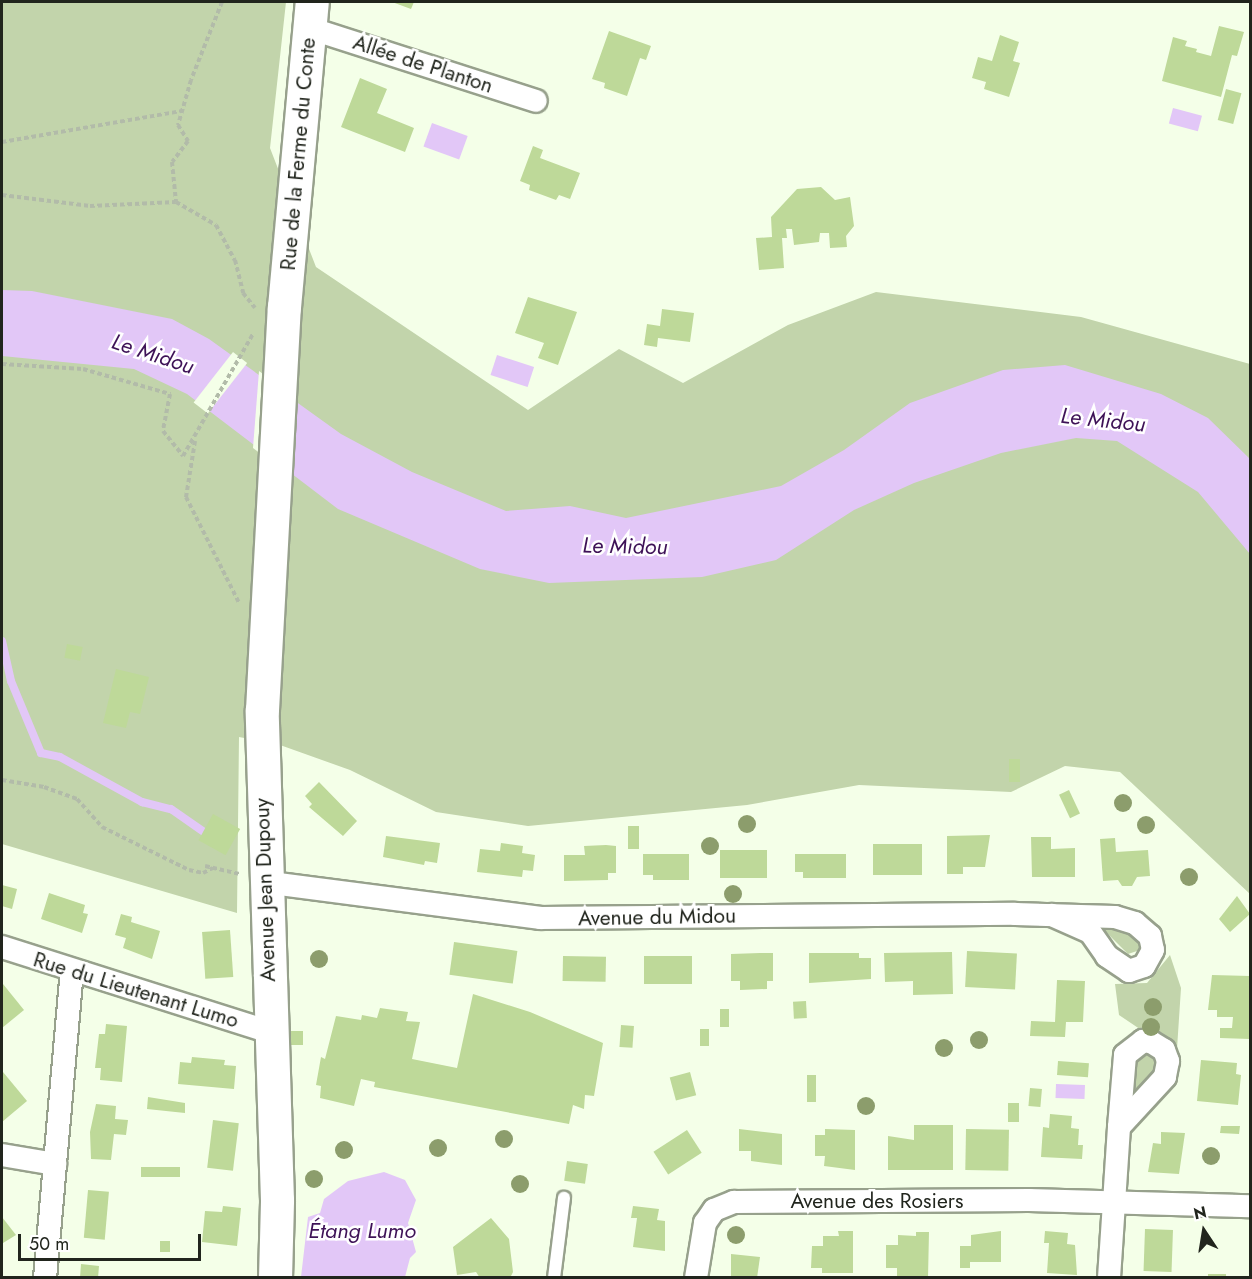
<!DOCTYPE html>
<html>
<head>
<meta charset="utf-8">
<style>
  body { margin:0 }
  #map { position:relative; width:1252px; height:1279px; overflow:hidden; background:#f4ffe8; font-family:Jost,sans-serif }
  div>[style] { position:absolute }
  .green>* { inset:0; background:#c2d4ab }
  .water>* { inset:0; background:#e2c7f7; transform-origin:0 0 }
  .pier>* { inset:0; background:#f4ffe8; transform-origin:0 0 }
  .stream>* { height:8px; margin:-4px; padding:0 4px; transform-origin:4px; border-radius:4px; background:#e2c7f7 }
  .building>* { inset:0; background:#bed999; transform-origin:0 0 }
  .path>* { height:4px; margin-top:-2px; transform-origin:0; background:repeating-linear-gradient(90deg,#b2bba9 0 4.5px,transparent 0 7.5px) }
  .roads { filter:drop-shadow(2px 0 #97a18c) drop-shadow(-2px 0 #97a18c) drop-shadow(0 2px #97a18c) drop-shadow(0 -2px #97a18c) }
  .lane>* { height:12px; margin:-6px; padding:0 6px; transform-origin:6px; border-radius:6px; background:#fff }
  .street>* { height:22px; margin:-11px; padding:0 11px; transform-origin:11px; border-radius:11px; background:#fff }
  .secondary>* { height:33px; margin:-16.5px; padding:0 16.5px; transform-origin:16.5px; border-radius:16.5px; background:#fff }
  .trees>* { width:18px; height:18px; margin:-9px; border-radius:50%; background:#8c9d6c }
  span { translate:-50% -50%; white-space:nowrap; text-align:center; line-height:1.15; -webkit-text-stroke:5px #fff; paint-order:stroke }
  .street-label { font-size:21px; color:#21251d }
  .water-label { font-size:22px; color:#3e1257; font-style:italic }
  .frame { position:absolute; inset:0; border:3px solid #21251d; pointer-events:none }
  .north { position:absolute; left:1174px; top:1201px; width:60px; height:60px; -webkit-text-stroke:4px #fff; paint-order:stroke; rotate:348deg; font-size:16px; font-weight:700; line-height:24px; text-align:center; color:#21251d }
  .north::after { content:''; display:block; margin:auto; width:21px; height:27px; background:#21251d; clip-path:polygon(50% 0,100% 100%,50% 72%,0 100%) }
  .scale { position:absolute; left:18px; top:1234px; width:183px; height:27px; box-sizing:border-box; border:3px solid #21251d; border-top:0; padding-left:8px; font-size:18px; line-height:21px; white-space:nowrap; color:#21251d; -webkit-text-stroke:4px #fff; paint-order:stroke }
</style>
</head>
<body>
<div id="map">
  <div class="green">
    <i style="clip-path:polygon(2px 2px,286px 2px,270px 148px,316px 267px,528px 410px,619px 349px,683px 383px,788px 325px,876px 292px,1081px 317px,1250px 364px,1250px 894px,1120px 772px,1065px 766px,1011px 792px,859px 785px,747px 805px,528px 826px,436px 812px,350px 770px,280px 745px,239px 737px,237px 913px,2px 844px)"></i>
    <i style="clip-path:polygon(1100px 926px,1128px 930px,1139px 937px,1140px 950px,1128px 954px)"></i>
    <i style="clip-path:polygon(1170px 955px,1181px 988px,1177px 1049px,1165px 1046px,1119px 1015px,1115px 984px,1147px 983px)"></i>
    <i style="clip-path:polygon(1148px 1050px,1159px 1060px,1159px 1069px,1132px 1099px,1134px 1058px)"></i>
  </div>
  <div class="water">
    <i style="left:1173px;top:108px;width:30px;height:16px;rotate:15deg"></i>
    <i style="left:432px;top:123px;width:38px;height:25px;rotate:20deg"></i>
    <i style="clip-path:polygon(2px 290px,32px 291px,172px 319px,209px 339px,341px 434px,412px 472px,506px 511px,570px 506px,626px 518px,781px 486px,844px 450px,910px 403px,1003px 370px,1065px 365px,1161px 394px,1208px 418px,1250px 459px,1250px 554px,1198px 492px,1117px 441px,1076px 438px,1001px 453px,914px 483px,854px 510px,776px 560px,702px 577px,549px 583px,480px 569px,338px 509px,187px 394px,134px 369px,2px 356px)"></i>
    <i style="left:497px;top:355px;width:39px;height:21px;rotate:18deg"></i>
    <i style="left:1056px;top:1084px;width:29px;height:14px;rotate:2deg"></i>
    <i style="clip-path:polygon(384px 1172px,405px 1180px,416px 1200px,408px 1223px,416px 1252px,410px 1258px,405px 1277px,301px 1277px,308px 1217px,320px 1213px,324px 1199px,348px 1181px)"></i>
  </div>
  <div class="pier">
    <i style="left:233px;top:352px;width:18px;height:64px;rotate:38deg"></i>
    <i style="clip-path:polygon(259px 371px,297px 399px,291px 477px,253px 448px)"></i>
  </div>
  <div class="stream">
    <i style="left:2px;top:641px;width:41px;rotate:77.3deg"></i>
    <i style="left:11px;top:681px;width:78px;rotate:67.4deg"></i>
    <i style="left:41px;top:753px;width:19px;rotate:12deg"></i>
    <i style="left:60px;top:757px;width:94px;rotate:28.8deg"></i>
    <i style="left:142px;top:802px;width:30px;rotate:14deg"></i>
    <i style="left:171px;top:809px;width:40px;rotate:34.9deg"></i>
  </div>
  <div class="building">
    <i style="clip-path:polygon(392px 2px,414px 2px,411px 9px)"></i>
    <i style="clip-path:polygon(1219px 26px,1244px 32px,1237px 56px,1232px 55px,1221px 97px,1162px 81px,1173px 37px,1187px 41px,1185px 46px,1197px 49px,1196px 52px,1211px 56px)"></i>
    <i style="clip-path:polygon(609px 31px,651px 46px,646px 60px,640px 58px,627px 96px,604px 88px,605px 83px,592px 79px)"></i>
    <i style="clip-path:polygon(1000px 35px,1019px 42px,1013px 61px,1020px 63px,1009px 97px,984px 89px,986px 82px,972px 78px,978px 57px,992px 61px)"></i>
    <i style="clip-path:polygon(360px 78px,387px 89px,377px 113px,414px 128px,405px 152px,341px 127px)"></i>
    <i style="left:1226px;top:89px;width:16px;height:32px;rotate:15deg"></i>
    <i style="clip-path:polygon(533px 146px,543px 150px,540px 158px,580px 173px,570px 199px,559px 195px,556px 200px,529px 190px,530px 185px,520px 181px)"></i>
    <i style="clip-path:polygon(821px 187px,835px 200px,850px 197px,854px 226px,846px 236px,847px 247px,830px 248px,829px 233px,820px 233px,819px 242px,794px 245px,792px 229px,786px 229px,787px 238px,782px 238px,784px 268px,759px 270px,756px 238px,772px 237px,771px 217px,797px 189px)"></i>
    <i style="clip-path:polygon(528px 297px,577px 312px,558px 365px,538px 358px,544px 343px,515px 333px)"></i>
    <i style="clip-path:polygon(662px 309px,694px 313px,690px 342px,658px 338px,657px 347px,644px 345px,647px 324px,660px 326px)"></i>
    <i style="left:67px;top:644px;width:16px;height:14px;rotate:11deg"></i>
    <i style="clip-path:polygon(116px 669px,149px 677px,140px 714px,130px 712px,126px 728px,103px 723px)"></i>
    <i style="left:1009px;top:759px;width:11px;height:23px"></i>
    <i style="clip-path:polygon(319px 782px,357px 821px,343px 836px,309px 807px,312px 804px,305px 796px)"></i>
    <i style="left:1069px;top:790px;width:26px;height:11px;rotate:65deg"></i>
    <i style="left:213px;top:814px;width:31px;height:30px;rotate:29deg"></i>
    <i style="left:628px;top:826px;width:11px;height:23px"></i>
    <i style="clip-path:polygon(990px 835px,985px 867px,963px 867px,963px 874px,947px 874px,947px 836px)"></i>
    <i style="clip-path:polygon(386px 836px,440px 843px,437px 863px,425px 861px,424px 865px,383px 857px)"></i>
    <i style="clip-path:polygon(1031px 837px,1051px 837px,1051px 849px,1075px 848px,1075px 877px,1032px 877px)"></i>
    <i style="clip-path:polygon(1115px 838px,1116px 852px,1148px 850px,1150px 876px,1137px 877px,1132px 886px,1122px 886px,1118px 880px,1103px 881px,1100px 839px)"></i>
    <i style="clip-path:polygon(501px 843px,523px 846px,522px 853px,535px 855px,533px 871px,523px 870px,522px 877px,477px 872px,480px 849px,500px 851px)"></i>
    <i style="left:873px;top:844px;width:49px;height:31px"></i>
    <i style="clip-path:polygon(606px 845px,616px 846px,616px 873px,608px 873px,608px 880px,564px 881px,564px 855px,585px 855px,584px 846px)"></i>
    <i style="left:720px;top:850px;width:47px;height:28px"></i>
    <i style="clip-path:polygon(643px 854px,689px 854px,689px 880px,653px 880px,653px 875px,643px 875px)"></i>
    <i style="clip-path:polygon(795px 854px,846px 854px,846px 878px,803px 878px,803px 872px,795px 872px)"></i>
    <i style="clip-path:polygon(2px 885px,17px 889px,12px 909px,2px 906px)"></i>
    <i style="clip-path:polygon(49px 893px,85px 905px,83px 913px,88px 914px,82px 933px,41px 919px)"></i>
    <i style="clip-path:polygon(1237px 896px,1250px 914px,1230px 932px,1219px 919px)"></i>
    <i style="clip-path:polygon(121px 914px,132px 917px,131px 922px,160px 931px,152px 959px,123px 948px,126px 938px,115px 935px)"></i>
    <i style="left:230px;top:930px;width:47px;height:28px;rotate:86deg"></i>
    <i style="left:454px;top:942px;width:64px;height:33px;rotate:8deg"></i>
    <i style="left:967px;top:951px;width:50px;height:36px;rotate:3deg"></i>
    <i style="clip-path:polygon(952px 952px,953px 994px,913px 995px,913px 981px,885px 982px,884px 953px)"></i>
    <i style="clip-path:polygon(760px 953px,773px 953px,773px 981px,767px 981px,767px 989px,740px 990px,740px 981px,731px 981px,731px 954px)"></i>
    <i style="clip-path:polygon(809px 953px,859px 953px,859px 958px,871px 958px,871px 979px,809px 983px)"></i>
    <i style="left:563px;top:956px;width:43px;height:25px;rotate:1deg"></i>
    <i style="left:644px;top:956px;width:48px;height:28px"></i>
    <i style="clip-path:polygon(1212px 975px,1250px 976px,1250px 1039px,1220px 1038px,1220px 1028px,1232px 1028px,1233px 1017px,1217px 1017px,1217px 1010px,1208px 1010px)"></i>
    <i style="clip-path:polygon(1057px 980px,1085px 981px,1083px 1022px,1066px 1022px,1065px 1037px,1030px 1036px,1031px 1021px,1055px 1022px)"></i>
    <i style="clip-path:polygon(3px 984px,24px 1010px,2px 1028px,2px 985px)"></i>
    <i style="clip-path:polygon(473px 994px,530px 1012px,603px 1043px,594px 1096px,585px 1095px,584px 1109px,573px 1105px,569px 1124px,374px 1087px,375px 1082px,361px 1079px,354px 1106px,320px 1098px,321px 1086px,316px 1085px,321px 1057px,325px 1059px,336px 1016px,361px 1020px,362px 1015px,377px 1018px,380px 1008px,408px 1012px,406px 1021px,420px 1022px,412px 1059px,457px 1068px)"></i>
    <i style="left:806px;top:1001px;width:17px;height:13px;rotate:87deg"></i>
    <i style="left:720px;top:1009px;width:9px;height:18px"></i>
    <i style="clip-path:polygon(106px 1024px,127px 1026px,122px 1082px,100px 1080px,101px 1068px,95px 1068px,99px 1034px,105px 1034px)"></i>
    <i style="left:621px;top:1025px;width:13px;height:22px;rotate:4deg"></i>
    <i style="left:700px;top:1029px;width:9px;height:17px"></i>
    <i style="left:303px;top:1031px;width:14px;height:13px;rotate:90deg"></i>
    <i style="clip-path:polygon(192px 1057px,225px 1060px,224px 1065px,236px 1066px,234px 1089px,178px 1084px,180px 1062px,191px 1063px)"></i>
    <i style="clip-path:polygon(1201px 1060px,1237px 1063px,1236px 1074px,1241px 1075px,1238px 1105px,1197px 1101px)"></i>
    <i style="left:1058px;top:1061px;width:31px;height:14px;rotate:4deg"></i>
    <i style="clip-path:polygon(3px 1072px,27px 1101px,2px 1122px,2px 1074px)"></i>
    <i style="left:690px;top:1072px;width:24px;height:21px;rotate:75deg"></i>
    <i style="left:807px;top:1075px;width:9px;height:27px"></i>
    <i style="left:1030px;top:1088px;width:12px;height:18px;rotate:5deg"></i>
    <i style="clip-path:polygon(148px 1097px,185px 1103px,185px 1113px,147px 1109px)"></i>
    <i style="left:1008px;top:1103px;width:11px;height:19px"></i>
    <i style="clip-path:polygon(96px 1104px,116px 1106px,115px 1119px,128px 1120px,126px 1135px,114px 1134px,111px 1160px,91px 1159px,90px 1132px)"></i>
    <i style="clip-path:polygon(1050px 1114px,1072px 1116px,1071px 1128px,1079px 1129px,1078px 1145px,1083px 1145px,1082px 1159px,1041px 1157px,1043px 1127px,1049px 1128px)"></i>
    <i style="left:213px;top:1120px;width:26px;height:48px;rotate:7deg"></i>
    <i style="clip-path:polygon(914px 1125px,953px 1125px,953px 1170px,888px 1170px,888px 1136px,914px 1140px)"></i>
    <i style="clip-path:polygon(1221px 1126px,1240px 1126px,1239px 1134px,1220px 1133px)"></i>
    <i style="clip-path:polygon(739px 1129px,782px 1134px,782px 1165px,751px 1161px,751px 1151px,739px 1151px)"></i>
    <i style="clip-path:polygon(825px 1129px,855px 1130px,855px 1170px,824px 1166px,825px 1156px,815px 1156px,815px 1135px,825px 1135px)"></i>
    <i style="left:966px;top:1129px;width:43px;height:41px;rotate:1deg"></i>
    <i style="left:687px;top:1130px;width:27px;height:40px;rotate:57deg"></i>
    <i style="clip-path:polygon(1161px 1132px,1185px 1133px,1179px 1174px,1148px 1172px,1153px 1143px,1161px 1144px)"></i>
    <i style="left:567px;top:1161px;width:21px;height:20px;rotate:8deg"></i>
    <i style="left:141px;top:1167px;width:39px;height:10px"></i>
    <i style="left:88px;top:1190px;width:21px;height:48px;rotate:5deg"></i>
    <i style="clip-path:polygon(223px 1206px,241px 1208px,237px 1246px,202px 1242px,205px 1211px,222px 1212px)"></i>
    <i style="clip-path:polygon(633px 1206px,659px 1209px,657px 1220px,665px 1221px,665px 1251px,633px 1247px,637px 1218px,631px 1218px)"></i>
    <i style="clip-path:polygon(2px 1217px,16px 1235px,3px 1243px,2px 1241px)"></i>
    <i style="clip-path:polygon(491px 1218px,509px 1239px,513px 1272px,510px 1278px,480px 1278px,476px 1272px,457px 1275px,453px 1247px)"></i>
    <i style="left:1145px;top:1229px;width:28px;height:42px;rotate:2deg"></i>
    <i style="clip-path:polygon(838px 1231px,853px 1231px,853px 1273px,822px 1273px,822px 1268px,811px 1268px,812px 1246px,823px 1246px,823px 1236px,839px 1236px)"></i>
    <i style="clip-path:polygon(1001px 1231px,1001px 1262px,970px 1262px,970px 1268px,960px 1268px,960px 1246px,971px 1246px,971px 1235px)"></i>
    <i style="clip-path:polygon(1045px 1231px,1068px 1233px,1067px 1244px,1075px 1245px,1077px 1275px,1047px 1273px,1049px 1243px,1044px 1243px)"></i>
    <i style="clip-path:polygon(916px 1232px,929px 1232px,928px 1278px,897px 1278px,897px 1268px,886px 1268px,886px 1245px,898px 1245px,898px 1235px,916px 1236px)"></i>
    <i style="left:160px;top:1241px;width:10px;height:11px"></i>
    <i style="clip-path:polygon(731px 1254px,760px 1257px,757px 1278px,731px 1278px)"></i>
    <i style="clip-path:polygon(81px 1264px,99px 1266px,98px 1278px,80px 1278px)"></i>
    <i style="left:1208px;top:1274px;width:18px;height:4px"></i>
  </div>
  <div class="path">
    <i style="left:222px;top:2px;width:84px;rotate:111.7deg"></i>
    <i style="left:191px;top:80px;width:47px;rotate:106.1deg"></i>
    <i style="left:178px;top:125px;width:19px;rotate:58deg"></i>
    <i style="left:188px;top:141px;width:26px;rotate:127deg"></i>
    <i style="left:172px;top:162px;width:40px;rotate:84.3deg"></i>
    <i style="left:176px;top:202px;width:46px;rotate:29.9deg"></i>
    <i style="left:216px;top:225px;width:40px;rotate:62deg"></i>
    <i style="left:235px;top:260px;width:34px;rotate:76deg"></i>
    <i style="left:243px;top:293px;width:19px;rotate:51deg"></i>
    <i style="left:2px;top:142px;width:183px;rotate:-9.8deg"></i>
    <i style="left:2px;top:195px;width:89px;rotate:7.1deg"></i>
    <i style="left:90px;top:206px;width:86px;rotate:-2.7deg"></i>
    <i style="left:2px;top:364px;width:81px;rotate:3.5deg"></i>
    <i style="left:83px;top:369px;width:91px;rotate:16deg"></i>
    <i style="left:170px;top:394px;width:38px;rotate:101deg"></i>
    <i style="left:163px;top:431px;width:32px;rotate:51deg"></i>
    <i style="left:183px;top:456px;width:141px;rotate:-60.2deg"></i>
    <i style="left:195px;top:441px;width:57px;rotate:99.1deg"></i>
    <i style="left:186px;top:497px;width:119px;rotate:63.4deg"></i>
    <i style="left:2px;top:780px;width:43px;rotate:9.5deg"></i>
    <i style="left:44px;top:787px;width:35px;rotate:20deg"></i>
    <i style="left:77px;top:799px;width:38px;rotate:48deg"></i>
    <i style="left:102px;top:827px;width:97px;rotate:26.3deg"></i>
    <i style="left:189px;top:870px;width:14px;rotate:12deg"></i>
    <i style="left:203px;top:873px;width:11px;rotate:-27deg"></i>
    <i style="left:205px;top:866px;width:35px;rotate:13deg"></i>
  </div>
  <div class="roads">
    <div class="lane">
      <i style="left:554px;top:1278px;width:81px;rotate:-82.9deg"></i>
    </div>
    <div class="street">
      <i style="left:309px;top:28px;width:238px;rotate:17.8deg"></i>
      <i style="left:264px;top:882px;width:278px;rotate:7.4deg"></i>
      <i style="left:540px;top:918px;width:475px;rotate:-0.5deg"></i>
      <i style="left:1015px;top:914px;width:100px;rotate:1.7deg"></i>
      <i style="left:1115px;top:917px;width:21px;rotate:17deg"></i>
      <i style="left:1135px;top:923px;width:20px;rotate:41deg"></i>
      <i style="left:1150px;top:936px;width:14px;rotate:78deg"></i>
      <i style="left:1153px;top:950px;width:18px;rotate:119deg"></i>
      <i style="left:1144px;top:966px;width:16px;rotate:162deg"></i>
      <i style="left:1129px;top:971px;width:27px;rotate:-146deg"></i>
      <i style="left:1107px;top:956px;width:29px;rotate:-125deg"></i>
      <i style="left:1090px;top:932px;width:42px;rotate:-155.9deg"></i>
      <i style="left:2px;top:947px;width:281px;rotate:17.6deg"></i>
      <i style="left:2px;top:1155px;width:54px;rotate:9.6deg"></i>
      <i style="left:45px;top:1278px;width:308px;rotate:-85deg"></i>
      <i style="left:696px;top:1278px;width:56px;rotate:-80.7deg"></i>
      <i style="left:705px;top:1223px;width:16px;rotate:-55deg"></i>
      <i style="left:714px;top:1210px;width:22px;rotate:-22deg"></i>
      <i style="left:734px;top:1202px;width:295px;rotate:-0.4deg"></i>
      <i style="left:1029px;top:1200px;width:221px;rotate:1.6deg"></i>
      <i style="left:1109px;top:1278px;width:151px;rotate:-86.2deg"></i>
      <i style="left:1119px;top:1127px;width:72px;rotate:-85.2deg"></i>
      <i style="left:1125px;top:1055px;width:23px;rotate:-38deg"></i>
      <i style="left:1143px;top:1041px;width:8px;rotate:7deg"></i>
      <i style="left:1151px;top:1042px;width:15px;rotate:32deg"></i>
      <i style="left:1164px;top:1050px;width:12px;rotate:70deg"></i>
      <i style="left:1168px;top:1061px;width:16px;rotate:101deg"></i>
      <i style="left:1165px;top:1077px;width:68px;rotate:132.6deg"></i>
    </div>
    <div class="secondary">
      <i style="left:275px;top:1278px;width:78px;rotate:-88.5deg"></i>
      <i style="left:277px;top:1200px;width:490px;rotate:-91.8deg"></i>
      <i style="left:262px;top:710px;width:404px;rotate:-86.9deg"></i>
      <i style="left:284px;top:307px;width:306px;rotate:-84.8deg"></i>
    </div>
  </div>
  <div class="trees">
    <i style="left:1123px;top:803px"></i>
    <i style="left:747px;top:824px"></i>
    <i style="left:1146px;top:825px"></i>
    <i style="left:710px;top:846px"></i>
    <i style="left:1189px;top:877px"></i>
    <i style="left:733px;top:894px"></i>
    <i style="left:319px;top:959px"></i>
    <i style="left:1153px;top:1007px"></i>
    <i style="left:1151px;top:1027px"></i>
    <i style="left:979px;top:1040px"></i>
    <i style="left:944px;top:1048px"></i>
    <i style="left:866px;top:1106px"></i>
    <i style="left:504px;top:1139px"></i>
    <i style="left:438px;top:1148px"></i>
    <i style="left:344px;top:1150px"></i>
    <i style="left:1211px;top:1156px"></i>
    <i style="left:314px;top:1179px"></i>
    <i style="left:520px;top:1184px"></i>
    <i style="left:736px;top:1235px"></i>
  </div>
  <div class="street-label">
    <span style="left:423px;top:64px;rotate:18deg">Allée de Planton</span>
    <span style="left:298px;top:154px;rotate:-85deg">Rue de la Ferme du Conte</span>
    <span style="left:265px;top:890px;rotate:-92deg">Avenue Jean Dupouy</span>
    <span style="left:657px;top:917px;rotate:-1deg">Avenue du Midou</span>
    <span style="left:136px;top:990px;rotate:17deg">Rue du Lieutenant Lumo</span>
    <span style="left:877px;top:1201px">Avenue des Rosiers</span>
  </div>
  <div class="water-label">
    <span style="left:153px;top:354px;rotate:18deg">Le Midou</span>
    <span style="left:1103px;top:420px;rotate:6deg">Le Midou</span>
    <span style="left:625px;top:546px;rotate:1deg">Le Midou</span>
    <span style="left:362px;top:1231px">Étang Lumo</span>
  </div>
  <div class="frame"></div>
  <div class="north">N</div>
  <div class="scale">50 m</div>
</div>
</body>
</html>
